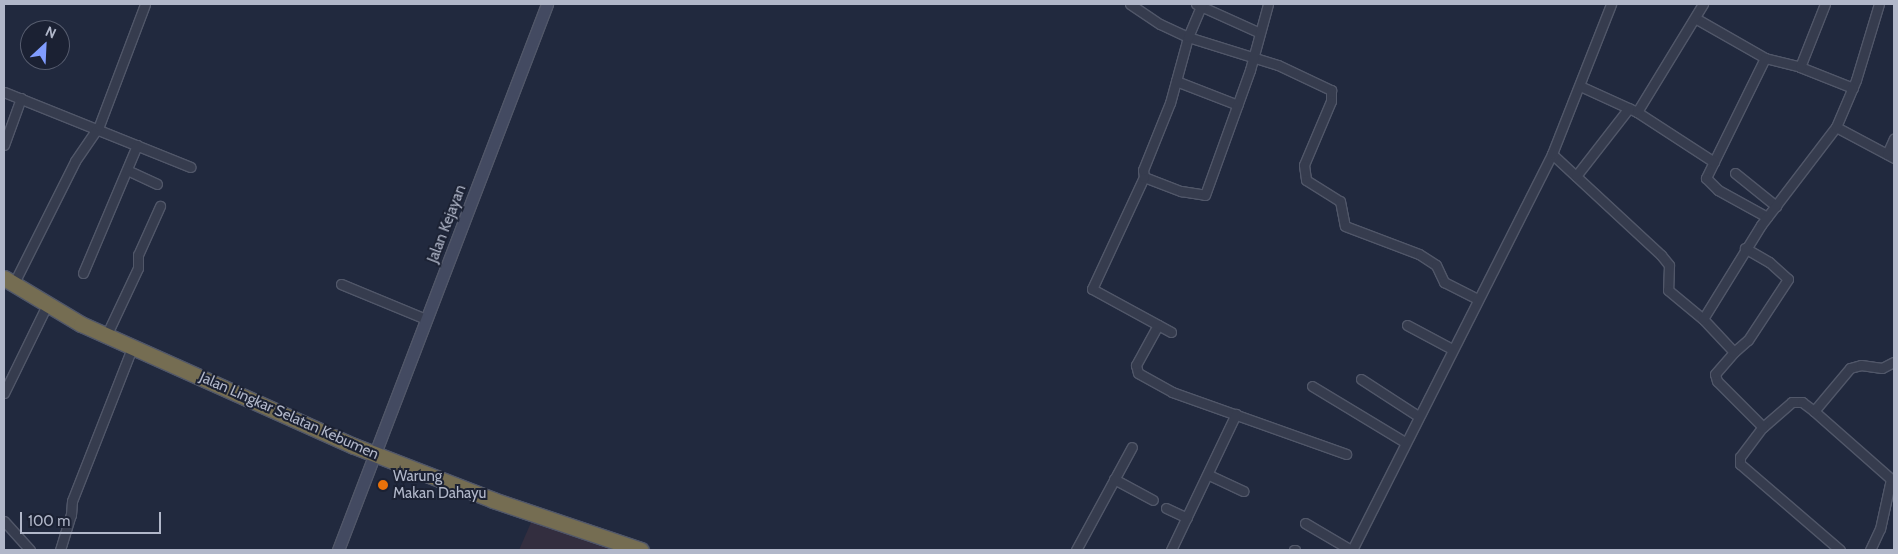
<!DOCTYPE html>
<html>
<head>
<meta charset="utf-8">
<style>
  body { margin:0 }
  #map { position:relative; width:1898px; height:554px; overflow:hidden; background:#21293e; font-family:Cabin,sans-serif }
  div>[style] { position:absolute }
  .medical>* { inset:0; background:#332e3f }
  .roads { filter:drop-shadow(1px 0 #515769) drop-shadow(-1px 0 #515769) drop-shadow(0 1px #515769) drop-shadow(0 -1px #515769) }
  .street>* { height:9px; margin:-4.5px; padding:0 4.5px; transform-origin:4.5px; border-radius:4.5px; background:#363c4e }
  .secondary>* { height:11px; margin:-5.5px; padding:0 5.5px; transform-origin:5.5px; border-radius:5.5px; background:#434a61 }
  .highway>* { height:15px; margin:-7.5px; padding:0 7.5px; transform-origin:7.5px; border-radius:7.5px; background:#756d52 }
  .dots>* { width:14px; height:14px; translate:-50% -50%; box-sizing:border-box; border:2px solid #1b2133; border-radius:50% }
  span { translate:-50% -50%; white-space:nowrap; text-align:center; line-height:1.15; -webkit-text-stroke:4px #1b2133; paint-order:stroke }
  .street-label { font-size:15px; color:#b1b7c9 }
  .poi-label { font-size:15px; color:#b1b7c9 }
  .left { translate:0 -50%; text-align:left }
  .frame { position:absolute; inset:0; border:5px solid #b1b7c9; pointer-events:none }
  .north { position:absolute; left:20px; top:20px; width:50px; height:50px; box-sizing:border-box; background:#1b2133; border:1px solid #575d6f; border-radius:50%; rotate:25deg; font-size:14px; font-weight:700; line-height:20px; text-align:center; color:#b1b7c9 }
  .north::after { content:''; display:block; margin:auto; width:18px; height:22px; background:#819dff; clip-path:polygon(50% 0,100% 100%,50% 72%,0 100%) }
  .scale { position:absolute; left:20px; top:512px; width:141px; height:22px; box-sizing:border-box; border:2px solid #b1b7c9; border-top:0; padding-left:6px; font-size:15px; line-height:18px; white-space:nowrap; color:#b1b7c9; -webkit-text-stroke:4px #1b2133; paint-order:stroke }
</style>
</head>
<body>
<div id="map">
  <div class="medical">
    <i style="clip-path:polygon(533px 518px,642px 550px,519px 550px)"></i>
  </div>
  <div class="roads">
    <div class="street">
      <i style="left:1130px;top:4px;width:36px;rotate:34deg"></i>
      <i style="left:1160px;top:24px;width:31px;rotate:25deg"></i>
      <i style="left:1188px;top:37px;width:94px;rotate:17.3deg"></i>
      <i style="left:1278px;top:65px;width:59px;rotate:25.3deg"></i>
      <i style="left:1331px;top:90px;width:11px;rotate:90deg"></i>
      <i style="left:1331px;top:101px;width:69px;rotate:112.9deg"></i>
      <i style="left:1304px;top:165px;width:15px;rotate:82deg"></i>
      <i style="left:1306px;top:180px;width:40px;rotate:32deg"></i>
      <i style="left:1340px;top:201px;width:25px;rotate:79deg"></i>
      <i style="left:1345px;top:226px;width:79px;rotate:20.7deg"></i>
      <i style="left:1419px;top:254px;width:20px;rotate:33deg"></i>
      <i style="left:1436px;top:265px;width:19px;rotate:65deg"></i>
      <i style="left:1444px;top:282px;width:36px;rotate:27deg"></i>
      <i style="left:1196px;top:4px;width:68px;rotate:24.3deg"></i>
      <i style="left:1695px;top:18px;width:81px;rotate:29.7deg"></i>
      <i style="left:1765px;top:58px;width:36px;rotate:14deg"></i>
      <i style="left:1800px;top:67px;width:57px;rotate:21.6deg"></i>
      <i style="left:1765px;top:58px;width:134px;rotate:116.2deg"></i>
      <i style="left:1706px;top:178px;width:17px;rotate:45deg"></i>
      <i style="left:1718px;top:190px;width:56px;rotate:28.9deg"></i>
      <i style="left:1800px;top:67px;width:68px;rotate:-68.4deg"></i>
      <i style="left:1176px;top:81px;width:66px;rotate:21.2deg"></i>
      <i style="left:1580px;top:86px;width:63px;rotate:24.5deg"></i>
      <i style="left:1637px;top:112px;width:92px;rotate:33deg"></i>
      <i style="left:4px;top:92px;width:201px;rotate:21.9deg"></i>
      <i style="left:1637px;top:112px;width:127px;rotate:-58.6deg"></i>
      <i style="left:1836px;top:127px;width:66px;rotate:28.1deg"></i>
      <i style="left:4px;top:145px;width:50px;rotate:-70.1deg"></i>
      <i style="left:1552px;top:154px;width:149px;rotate:42.8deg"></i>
      <i style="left:1661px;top:255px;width:13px;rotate:51deg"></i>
      <i style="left:1669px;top:265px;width:25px;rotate:92deg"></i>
      <i style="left:1668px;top:290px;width:45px;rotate:39.6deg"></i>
      <i style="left:1887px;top:154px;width:17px;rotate:-66deg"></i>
      <i style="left:127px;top:170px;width:33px;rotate:25deg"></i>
      <i style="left:1735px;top:173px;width:53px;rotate:38.8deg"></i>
      <i style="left:1576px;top:176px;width:86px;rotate:-52.1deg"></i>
      <i style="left:1144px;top:177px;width:40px;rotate:21deg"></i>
      <i style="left:1181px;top:191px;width:24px;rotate:9deg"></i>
      <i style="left:1205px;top:195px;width:133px;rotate:-70.2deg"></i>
      <i style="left:1250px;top:70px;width:68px;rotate:-74.7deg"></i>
      <i style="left:83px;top:273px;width:139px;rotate:-67.1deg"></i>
      <i style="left:14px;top:283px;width:136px;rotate:-63.4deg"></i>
      <i style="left:75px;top:161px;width:42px;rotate:-55.6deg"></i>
      <i style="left:99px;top:126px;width:130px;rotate:-69.3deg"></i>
      <i style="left:341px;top:284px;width:92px;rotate:22.4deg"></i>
      <i style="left:1158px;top:325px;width:46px;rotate:118.8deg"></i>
      <i style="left:1136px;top:365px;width:8px;rotate:76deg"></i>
      <i style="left:1138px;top:373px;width:39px;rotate:29deg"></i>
      <i style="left:1172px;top:392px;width:185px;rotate:19.6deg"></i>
      <i style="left:1407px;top:325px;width:51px;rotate:28.1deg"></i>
      <i style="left:1171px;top:332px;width:90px;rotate:-151.4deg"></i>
      <i style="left:1092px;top:289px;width:123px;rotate:-65.1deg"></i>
      <i style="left:1144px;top:177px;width:7px;rotate:-98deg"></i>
      <i style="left:1143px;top:170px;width:72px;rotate:-68.1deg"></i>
      <i style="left:1170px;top:103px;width:68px;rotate:-74.7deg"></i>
      <i style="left:1188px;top:37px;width:36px;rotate:-67deg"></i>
      <i style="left:106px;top:336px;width:75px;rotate:-64.8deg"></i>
      <i style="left:138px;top:268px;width:13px;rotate:-90deg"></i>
      <i style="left:138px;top:255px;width:54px;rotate:-65.8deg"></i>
      <i style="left:1734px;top:352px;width:18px;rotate:-41deg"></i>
      <i style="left:1748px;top:340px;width:73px;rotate:-56.7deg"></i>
      <i style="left:1788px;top:279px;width:25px;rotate:-138deg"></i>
      <i style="left:1769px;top:262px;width:28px;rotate:-150deg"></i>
      <i style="left:1361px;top:379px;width:68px;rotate:33deg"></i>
      <i style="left:1312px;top:386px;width:109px;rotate:31.1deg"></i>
      <i style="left:4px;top:393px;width:98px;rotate:-64deg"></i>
      <i style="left:1763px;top:427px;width:38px;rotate:-41deg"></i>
      <i style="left:1792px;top:402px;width:10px"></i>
      <i style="left:1802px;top:402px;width:15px;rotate:37deg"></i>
      <i style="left:1209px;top:475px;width:38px;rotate:25deg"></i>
      <i style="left:1114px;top:479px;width:44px;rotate:28.3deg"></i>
      <i style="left:1166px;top:508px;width:23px;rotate:25deg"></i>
      <i style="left:4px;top:521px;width:39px;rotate:48deg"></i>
      <i style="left:1305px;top:523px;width:53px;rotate:30.4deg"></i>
      <i style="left:60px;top:550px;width:37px;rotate:-73deg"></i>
      <i style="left:71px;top:515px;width:14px;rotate:-86deg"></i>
      <i style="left:72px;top:501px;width:164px;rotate:-68.6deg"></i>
      <i style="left:1076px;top:550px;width:117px;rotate:-61.5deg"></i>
      <i style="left:1171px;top:550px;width:151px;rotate:-64.5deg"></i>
      <i style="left:1294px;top:550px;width:1px"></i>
      <i style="left:1352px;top:550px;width:444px;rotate:-63.2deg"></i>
      <i style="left:1552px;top:154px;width:161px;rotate:-68.5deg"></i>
      <i style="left:1840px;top:550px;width:132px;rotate:-139.3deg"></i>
      <i style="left:1740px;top:464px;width:7px;rotate:-90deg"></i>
      <i style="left:1740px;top:457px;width:38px;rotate:-53deg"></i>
      <i style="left:1763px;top:427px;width:65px;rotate:-135deg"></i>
      <i style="left:1717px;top:381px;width:7px;rotate:-106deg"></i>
      <i style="left:1715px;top:374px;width:29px;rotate:-49deg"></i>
      <i style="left:1734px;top:352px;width:45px;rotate:-133.2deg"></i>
      <i style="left:1703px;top:319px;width:110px;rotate:-58.3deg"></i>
      <i style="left:1761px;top:225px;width:123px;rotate:-52.6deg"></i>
      <i style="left:1836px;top:127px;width:51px;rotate:-66.9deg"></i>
      <i style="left:1856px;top:80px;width:79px;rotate:-73.2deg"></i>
      <i style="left:1870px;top:550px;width:23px;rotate:-65deg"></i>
      <i style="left:1880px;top:529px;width:51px;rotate:-77.6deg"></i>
      <i style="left:1891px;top:479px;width:103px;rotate:-138.6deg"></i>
      <i style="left:1814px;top:411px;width:56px;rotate:-50.1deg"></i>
      <i style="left:1850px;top:368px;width:11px;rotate:-15deg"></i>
      <i style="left:1861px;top:365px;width:21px;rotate:8deg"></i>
      <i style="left:1882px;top:368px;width:13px;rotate:-27deg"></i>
    </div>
    <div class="secondary">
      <i style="left:338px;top:550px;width:585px;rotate:-69.05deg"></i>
    </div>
    <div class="highway">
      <i style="left:4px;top:278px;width:90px;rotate:30.9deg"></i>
      <i style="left:81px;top:324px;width:299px;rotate:24.1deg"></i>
      <i style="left:354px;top:446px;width:149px;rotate:21.2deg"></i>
      <i style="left:493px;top:500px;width:156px;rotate:18.7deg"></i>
    </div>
  </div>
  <div class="dots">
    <i style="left:383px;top:485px;background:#e8710a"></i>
  </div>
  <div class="street-label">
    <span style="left:447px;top:224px;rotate:-69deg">Jalan Kejayan</span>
    <span style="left:289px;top:416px;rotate:24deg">Jalan Lingkar Selatan Kebumen</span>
  </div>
  <div class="poi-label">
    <span class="left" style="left:393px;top:485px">Warung<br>Makan Dahayu</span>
  </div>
  <div class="frame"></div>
  <div class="north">N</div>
  <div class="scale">100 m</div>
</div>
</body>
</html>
